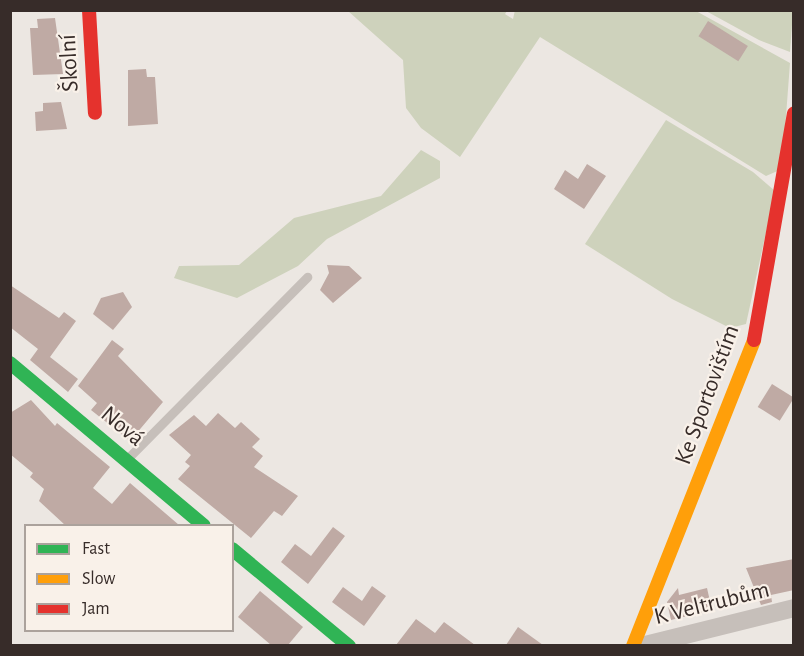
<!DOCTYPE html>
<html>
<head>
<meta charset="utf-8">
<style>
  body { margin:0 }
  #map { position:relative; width:804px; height:656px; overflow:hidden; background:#ece7e2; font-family:"Alegreya Sans",sans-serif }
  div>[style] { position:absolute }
  .green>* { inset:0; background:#ced2bc }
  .building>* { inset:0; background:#bfaaa4; transform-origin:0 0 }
  .lane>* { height:9px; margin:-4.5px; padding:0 4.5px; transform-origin:4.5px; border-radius:4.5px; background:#c6bfba }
  .street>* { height:18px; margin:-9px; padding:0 9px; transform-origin:9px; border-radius:9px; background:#c6bfba }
  .fast>* { height:14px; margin:-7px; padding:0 7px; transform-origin:7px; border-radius:7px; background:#30b455 }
  .slow>* { height:14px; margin:-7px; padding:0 7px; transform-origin:7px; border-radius:7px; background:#ff9f0a }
  .jam>* { height:14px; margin:-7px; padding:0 7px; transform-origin:7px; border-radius:7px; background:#e5322d }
  span { translate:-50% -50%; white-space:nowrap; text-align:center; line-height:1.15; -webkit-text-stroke:4.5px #f9f1e9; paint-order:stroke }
  .street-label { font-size:24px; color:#372c29 }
  .frame { position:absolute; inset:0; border:12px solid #372c29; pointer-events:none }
  .legend { position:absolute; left:24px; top:524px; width:210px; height:108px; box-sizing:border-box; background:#f9f1e9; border:2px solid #aba29c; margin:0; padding:8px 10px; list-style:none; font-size:18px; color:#372c29 }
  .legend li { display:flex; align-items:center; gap:12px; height:30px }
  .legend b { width:30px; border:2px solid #aba29c }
</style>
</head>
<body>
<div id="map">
  <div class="green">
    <i style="clip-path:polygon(515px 10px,696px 11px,790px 63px,782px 169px,766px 176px,540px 37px,460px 157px,421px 128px,406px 108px,403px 60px,348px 11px,507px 11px,505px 14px,513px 19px)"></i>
    <i style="clip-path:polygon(706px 11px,793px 11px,790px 52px,759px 40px)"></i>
    <i style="clip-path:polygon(666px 120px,753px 172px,775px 191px,746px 324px,730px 328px,672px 299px,585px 244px)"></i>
    <i style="clip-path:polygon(421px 150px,440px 161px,440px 178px,327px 239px,298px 266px,237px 298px,174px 278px,179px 266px,239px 265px,294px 218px,381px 196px)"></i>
  </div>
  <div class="building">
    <i style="clip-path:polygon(55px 18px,63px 74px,33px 75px,30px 28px,38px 28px,37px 19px)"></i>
    <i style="left:708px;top:21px;width:47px;height:18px;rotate:32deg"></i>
    <i style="clip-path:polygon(146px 69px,147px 77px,155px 77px,158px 124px,128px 126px,128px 70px)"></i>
    <i style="clip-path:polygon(61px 102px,67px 129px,36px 131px,35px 112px,43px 111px,43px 103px)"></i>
    <i style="clip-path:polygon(587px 164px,606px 176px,584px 209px,554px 189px,565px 170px,578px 179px)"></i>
    <i style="clip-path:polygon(327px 265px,349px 266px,362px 278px,333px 303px,320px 290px,329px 273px)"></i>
    <i style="clip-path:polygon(10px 285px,59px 318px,64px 312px,76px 321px,50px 357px,78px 379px,68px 392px,30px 360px,38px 349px,10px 327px)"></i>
    <i style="clip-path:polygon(123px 292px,132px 307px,113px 330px,93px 314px,101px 298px)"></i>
    <i style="clip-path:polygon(112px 340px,124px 349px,118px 356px,163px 402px,130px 441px,91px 410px,97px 403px,78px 386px)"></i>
    <i style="left:772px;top:384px;width:26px;height:27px;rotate:32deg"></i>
    <i style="clip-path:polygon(31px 400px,55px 426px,57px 423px,110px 467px,93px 488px,112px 504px,130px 483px,179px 525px,65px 525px,39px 501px,44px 489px,30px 477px,33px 473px,10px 454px,10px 413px)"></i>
    <i style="clip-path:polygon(218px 413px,235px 428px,241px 422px,260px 439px,252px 447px,263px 456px,254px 467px,298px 496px,282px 516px,274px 511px,251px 538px,178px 479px,190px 466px,185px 462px,191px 455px,169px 435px,194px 415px,206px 426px)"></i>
    <i style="clip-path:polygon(333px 527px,345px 536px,308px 584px,281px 562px,295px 544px,311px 556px)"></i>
    <i style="clip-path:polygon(794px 559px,794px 590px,771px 595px,772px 602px,761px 605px,746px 568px)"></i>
    <i style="clip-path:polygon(372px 586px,386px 596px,364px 626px,332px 602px,343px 587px,362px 601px)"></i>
    <i style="clip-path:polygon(678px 588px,679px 595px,707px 588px,712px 610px,671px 620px,667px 602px)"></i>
    <i style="clip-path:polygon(260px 591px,303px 627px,288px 645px,271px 645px,238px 617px)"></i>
    <i style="clip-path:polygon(416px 619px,435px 633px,444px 622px,475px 645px,396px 645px)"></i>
    <i style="clip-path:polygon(518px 627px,543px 645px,506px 645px)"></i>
  </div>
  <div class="lane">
    <i style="left:128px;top:458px;width:255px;rotate:-45.3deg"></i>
  </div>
  <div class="street">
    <i style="left:641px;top:646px;width:158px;rotate:-13.9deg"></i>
  </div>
  <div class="fast">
    <i style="left:10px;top:363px;width:253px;rotate:40deg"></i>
    <i style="left:232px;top:549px;width:152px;rotate:39.7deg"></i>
  </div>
  <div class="slow">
    <i style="left:633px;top:646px;width:329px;rotate:-68.4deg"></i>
  </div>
  <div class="jam">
    <i style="left:89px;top:10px;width:103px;rotate:86.7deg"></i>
    <i style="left:754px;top:340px;width:230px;rotate:-80deg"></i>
  </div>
  <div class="street-label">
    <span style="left:70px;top:63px;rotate:-93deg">Školní</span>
    <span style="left:708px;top:395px;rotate:-70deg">Ke Sportovištím</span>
    <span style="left:122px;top:427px;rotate:40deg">Nová</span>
    <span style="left:712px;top:604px;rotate:-14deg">K Veltrubům</span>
  </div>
  <div class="frame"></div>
  <ul class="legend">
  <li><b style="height:8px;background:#30b455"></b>Fast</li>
  <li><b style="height:8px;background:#ff9f0a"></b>Slow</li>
  <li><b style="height:8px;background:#e5322d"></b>Jam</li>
  </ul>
</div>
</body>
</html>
